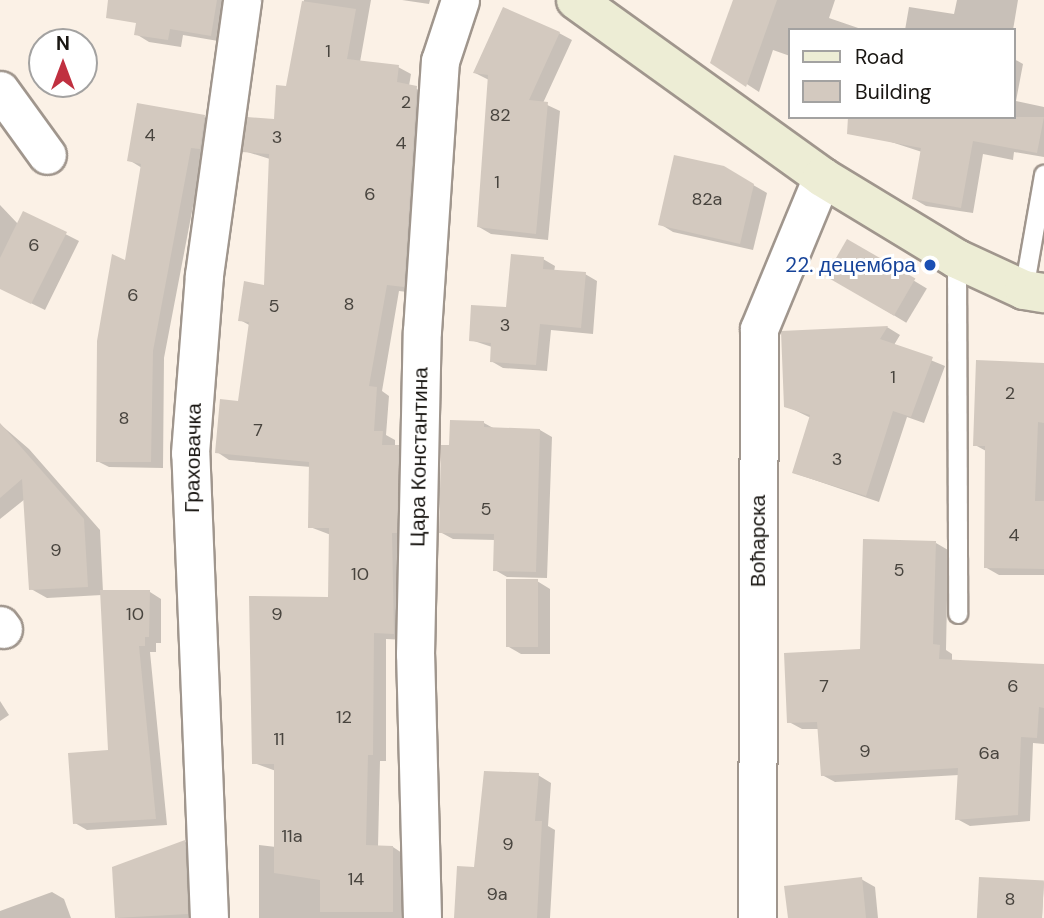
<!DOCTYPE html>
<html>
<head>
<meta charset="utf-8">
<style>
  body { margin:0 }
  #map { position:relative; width:1044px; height:918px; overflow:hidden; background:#fbf1e6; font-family:"DM Sans",sans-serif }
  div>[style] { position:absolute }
  .shadow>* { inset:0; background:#0003; transform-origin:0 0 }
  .building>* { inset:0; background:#d3c9bf; transform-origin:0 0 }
  .roads { filter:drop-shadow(2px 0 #a0968d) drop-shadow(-2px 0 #a0968d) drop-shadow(0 2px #a0968d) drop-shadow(0 -2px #a0968d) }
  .lane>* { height:18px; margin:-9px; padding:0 9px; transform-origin:9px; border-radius:9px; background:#fff }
  .street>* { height:37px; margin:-18.5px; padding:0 18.5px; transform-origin:18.5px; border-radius:18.5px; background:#fff }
  .secondary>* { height:38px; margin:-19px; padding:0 19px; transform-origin:19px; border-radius:19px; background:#ededd5 }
  .dots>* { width:19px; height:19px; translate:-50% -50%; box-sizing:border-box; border:4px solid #fff; border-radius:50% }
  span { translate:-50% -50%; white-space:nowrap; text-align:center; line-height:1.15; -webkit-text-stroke:6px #fff; paint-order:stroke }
  .number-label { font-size:18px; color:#48443e }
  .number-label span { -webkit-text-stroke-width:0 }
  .transit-label { font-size:21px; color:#164399 }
  .right { translate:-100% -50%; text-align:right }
  .street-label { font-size:21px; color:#1a1713 }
  .legend { position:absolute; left:788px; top:28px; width:228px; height:91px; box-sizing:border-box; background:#fff; border:2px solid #a3a2a1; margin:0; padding:9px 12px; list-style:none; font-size:21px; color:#1a1713 }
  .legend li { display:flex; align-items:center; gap:14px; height:35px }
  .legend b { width:35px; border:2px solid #a3a2a1 }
  .north { position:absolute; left:28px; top:28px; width:70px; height:70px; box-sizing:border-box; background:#fff; border:2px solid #a3a2a1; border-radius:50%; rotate:0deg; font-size:19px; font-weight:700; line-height:28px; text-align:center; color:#1a1713 }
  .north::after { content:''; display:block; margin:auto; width:24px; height:32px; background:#c03040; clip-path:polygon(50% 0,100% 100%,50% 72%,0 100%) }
</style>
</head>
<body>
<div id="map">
  <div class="shadow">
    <i style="clip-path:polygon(142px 0,225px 0,224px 42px,183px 35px,181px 47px,149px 42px,136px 34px)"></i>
    <i style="clip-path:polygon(304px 0,371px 0,360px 62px,398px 67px,411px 74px,409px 86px,429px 94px,416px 293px,399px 291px,382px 391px,389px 396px,386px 435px,395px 440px,395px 447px,411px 454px,406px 640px,386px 639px,386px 761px,380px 761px,378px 847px,393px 847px,405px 855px,404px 918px,259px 918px,259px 845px,276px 847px,276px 771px,254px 763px,330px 599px,331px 535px,310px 527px,311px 467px,229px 460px,217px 452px,240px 403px,251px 326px,240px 320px,265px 287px,270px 159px,244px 151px,275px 121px,288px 88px)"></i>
    <i style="clip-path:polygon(402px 0,430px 0,429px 4px)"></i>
    <i style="clip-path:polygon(734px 0,835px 0,829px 18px,864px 30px,790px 30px,790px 56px,773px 50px,759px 92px,713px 62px)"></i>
    <i style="clip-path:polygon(957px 0,1018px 0,1013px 30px,905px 30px,909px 7px,954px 14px)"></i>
    <i style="clip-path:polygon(559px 33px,572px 40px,543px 103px,560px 111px,548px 240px,491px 234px,479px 227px,489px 80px,475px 73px)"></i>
    <i style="clip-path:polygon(1014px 59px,1023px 64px,1016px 101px,1044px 107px,1044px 157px,1014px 152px,1013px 160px,983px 154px,973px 213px,926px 206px,914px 199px,922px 152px,885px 140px,1014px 117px)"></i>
    <i style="clip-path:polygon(204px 117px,216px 124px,203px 154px,164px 358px,163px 468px,109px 467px,97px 461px,142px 168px,129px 160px)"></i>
    <i style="clip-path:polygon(724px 168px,767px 193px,753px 250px,673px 232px,660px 224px)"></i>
    <i style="clip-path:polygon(0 205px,18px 224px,24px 213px,79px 241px,45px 310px,0 288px)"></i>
    <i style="left:848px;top:241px;width:92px;height:40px;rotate:31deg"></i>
    <i style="clip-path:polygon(543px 259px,555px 266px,554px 272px,585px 274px,597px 281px,593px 334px,551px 330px,547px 371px,503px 368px,491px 361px,492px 347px,471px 340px,508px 309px)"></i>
    <i style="clip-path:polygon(887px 327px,900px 335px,894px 345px,945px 366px,924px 423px,907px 417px,879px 502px,794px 473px,811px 418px,786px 406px,783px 332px)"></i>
    <i style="clip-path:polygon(1044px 365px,1044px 575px,999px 575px,985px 567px,986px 451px,975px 445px)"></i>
    <i style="clip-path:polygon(484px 423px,495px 429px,540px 430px,552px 437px,547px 578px,507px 577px,495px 570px,495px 540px,453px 539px,440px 532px,451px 447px)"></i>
    <i style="clip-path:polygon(0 424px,29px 449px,100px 530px,103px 592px,150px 592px,161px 599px,161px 643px,156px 643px,156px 652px,150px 652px,167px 825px,87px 830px,75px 823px,110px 752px,102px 595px,47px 598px,31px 589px,25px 499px,0 519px)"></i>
    <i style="clip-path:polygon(936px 543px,948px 550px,946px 650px,952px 654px,952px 662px,1044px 665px,1044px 744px,1033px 743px,1030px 821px,970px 826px,957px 819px,959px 775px,835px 782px,822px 775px,819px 729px,802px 729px,789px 722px,862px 651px)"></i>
    <i style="clip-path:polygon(537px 581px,550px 589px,550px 654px,521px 654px,507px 646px)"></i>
    <i style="clip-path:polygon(0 701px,9px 715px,0 721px)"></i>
    <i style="clip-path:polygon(538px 775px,551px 783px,548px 826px,555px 830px,550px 918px,457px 918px,476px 869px)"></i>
    <i style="clip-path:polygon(185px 842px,198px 849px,200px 918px,118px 918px,114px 869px)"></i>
    <i style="clip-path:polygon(861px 879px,875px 887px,878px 918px,789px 918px)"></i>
    <i style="left:980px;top:879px;width:64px;height:39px;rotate:3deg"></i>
    <i style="clip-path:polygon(52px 892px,64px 899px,71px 918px,0 918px,0 911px)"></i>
  </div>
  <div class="building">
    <i style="clip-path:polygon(108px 0,217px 0,211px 36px,170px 29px,168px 40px,134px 35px,136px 23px,106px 18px)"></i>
    <i style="clip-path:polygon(733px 0,777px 0,746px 87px,710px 63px)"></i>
    <i style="clip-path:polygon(302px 1px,356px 9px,347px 59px,399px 65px,397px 82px,417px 86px,404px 287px,387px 285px,369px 386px,377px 387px,374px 431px,383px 431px,382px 445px,399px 445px,397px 533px,392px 533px,394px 634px,374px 633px,373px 755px,368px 755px,366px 845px,393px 846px,393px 912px,320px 912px,320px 880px,274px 873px,274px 764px,252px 764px,249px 596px,328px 597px,329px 528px,308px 528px,309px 462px,215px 453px,220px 399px,238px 401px,249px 322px,238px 321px,244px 281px,264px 285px,269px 154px,242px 152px,247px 117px,274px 119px,276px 85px,286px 86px)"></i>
    <i style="clip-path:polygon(503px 7px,560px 32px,529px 100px,548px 102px,536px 234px,477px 227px,488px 75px,473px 73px)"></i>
    <i style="clip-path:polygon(137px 103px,205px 115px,200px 149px,191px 148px,153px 351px,151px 462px,96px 462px,97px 341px,112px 254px,125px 260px,141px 164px,127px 161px)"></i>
    <i style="clip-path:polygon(848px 117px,1044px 117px,1037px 153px,973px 141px,961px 208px,912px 199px,921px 148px,847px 134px)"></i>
    <i style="clip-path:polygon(674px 155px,724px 166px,754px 184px,740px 244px,658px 225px)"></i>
    <i style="clip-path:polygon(23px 211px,67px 232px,31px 304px,0 289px,0 258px)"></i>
    <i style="left:847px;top:239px;width:79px;height:43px;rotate:30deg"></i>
    <i style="clip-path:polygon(511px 254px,544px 257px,543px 269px,586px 272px,581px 328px,540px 324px,536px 365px,490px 362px,491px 343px,469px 341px,471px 305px,506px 307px)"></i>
    <i style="clip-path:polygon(888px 326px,880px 339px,933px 357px,911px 417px,893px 411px,866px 496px,792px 473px,810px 415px,784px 407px,781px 331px)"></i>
    <i style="clip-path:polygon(976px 360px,1044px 363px,1044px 423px,1038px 422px,1035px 501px,1044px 501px,1044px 569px,984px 568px,985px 446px,973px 446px)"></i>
    <i style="clip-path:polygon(450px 420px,484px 421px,484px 427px,540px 429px,536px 572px,493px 571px,494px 534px,439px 533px,441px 445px,449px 445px)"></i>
    <i style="clip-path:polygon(0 423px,84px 519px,88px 587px,29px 590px,22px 479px,0 498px)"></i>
    <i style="clip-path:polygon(863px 539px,936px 541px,933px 644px,940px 645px,939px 659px,1044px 664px,1044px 708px,1039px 707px,1037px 738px,1021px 737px,1018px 815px,955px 820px,958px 768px,821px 776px,817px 722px,787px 723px,784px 653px,860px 649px)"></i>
    <i style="left:506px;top:579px;width:32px;height:68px"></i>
    <i style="clip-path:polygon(100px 590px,150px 590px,149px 637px,145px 637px,145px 646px,139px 646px,156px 819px,73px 824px,68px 753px,108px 750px)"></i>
    <i style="clip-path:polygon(484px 771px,539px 773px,535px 821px,542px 821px,537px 918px,454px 918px,457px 866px,474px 867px)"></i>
    <i style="clip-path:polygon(185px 840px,188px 914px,115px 918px,112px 867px)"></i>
    <i style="clip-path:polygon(862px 877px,866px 918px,788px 918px,784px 886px)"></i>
    <i style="left:979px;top:877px;width:65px;height:41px;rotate:3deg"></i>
  </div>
  <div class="roads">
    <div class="lane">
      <i style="left:957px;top:259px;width:355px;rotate:89.8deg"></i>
      <i style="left:1024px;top:290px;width:117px;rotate:-80.1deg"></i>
    </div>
    <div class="street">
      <i style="left:0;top:90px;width:80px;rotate:54.1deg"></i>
      <i style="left:0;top:625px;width:5px;rotate:53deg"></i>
      <i style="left:209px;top:918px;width:465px;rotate:-92.3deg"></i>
      <i style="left:190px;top:453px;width:179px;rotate:-85.5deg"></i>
      <i style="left:204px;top:275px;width:278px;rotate:-82.1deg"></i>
      <i style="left:422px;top:918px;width:264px;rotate:-91.5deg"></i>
      <i style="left:415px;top:654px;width:323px;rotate:-88.8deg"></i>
      <i style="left:422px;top:331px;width:271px;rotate:-86.2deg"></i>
      <i style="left:440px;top:61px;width:64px;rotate:-71.8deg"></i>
      <i style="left:757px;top:918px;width:589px;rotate:-89.81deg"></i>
      <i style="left:759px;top:329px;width:165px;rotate:-67.5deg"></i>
    </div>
    <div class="secondary">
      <i style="left:576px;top:0;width:303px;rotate:35.7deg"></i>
      <i style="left:822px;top:177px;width:158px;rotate:31.3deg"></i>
      <i style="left:957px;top:259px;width:74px;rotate:24.8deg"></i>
      <i style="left:1024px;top:290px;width:20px;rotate:9deg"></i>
    </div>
  </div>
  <div class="dots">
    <i style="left:930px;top:265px;background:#1a4fb4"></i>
  </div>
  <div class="number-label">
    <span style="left:328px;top:51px">1</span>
    <span style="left:406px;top:102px">2</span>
    <span style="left:500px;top:115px">82</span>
    <span style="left:150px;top:135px">4</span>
    <span style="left:277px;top:137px">3</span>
    <span style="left:401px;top:143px">4</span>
    <span style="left:497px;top:182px">1</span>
    <span style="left:370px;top:194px">6</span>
    <span style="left:707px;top:199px">82a</span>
    <span style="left:34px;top:245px">6</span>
    <span style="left:133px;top:295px">6</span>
    <span style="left:349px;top:304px">8</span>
    <span style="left:274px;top:306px">5</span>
    <span style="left:505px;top:325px">3</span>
    <span style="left:893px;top:377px">1</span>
    <span style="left:1010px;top:393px">2</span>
    <span style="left:124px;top:418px">8</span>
    <span style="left:258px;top:430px">7</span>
    <span style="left:837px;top:459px">3</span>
    <span style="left:486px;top:509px">5</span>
    <span style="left:1014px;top:535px">4</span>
    <span style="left:56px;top:550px">9</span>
    <span style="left:899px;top:570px">5</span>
    <span style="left:360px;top:574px">10</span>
    <span style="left:135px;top:614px">10</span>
    <span style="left:277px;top:614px">9</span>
    <span style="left:824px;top:686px">7</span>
    <span style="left:1013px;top:686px">6</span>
    <span style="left:344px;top:717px">12</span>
    <span style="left:279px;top:739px">11</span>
    <span style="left:865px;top:751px">9</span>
    <span style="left:989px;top:753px">6a</span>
    <span style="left:292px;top:836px">11a</span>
    <span style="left:508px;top:844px">9</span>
    <span style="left:356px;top:879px">14</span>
    <span style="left:497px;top:894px">9a</span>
    <span style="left:1010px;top:899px">8</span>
  </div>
  <div class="transit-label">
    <span class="right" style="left:916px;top:265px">22. децембра</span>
  </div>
  <div class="street-label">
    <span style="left:419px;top:457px;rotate:-89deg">Цара Константина</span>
    <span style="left:193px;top:458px;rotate:-89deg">Граховачка</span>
    <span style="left:758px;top:541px;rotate:-90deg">Воћарска</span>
  </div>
  <ul class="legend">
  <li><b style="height:9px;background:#ededd5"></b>Road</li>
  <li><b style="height:19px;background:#d3c9bf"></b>Building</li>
  </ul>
  <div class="north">N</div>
</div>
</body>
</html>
